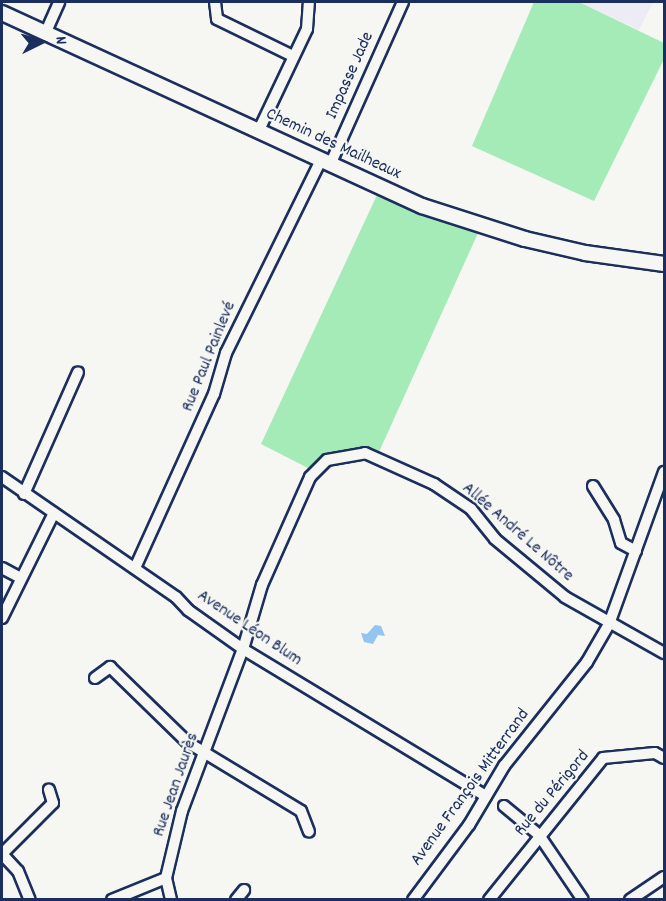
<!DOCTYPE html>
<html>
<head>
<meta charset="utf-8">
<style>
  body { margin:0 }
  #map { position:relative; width:666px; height:901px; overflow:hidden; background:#f6f6f2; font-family:Dekko,sans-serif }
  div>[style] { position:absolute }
  .built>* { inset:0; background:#edebf4 }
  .green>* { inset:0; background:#a4ebb7 }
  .water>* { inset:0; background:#93c5ef }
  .roads { filter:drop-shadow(2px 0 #1b2f5e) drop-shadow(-2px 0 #1b2f5e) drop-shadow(0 2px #1b2f5e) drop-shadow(0 -2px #1b2f5e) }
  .street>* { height:10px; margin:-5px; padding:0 5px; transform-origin:5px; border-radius:5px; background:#f6f6f2 }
  .secondary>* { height:14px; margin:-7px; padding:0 7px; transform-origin:7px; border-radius:7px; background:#f6f6f2 }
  span { translate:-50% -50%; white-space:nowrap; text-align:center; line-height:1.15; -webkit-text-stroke:4.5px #f6f6f2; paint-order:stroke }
  .street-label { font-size:18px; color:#1b2f5e }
  .frame { position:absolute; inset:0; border:3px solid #1b2f5e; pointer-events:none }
  .north { position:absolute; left:12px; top:12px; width:60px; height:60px; -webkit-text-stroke:4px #f6f6f2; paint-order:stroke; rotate:85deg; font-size:16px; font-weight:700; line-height:24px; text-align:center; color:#1b2f5e }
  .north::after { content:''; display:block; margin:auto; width:21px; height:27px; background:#1b2f5e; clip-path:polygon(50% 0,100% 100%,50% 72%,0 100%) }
</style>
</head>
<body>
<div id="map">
  <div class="built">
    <i style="clip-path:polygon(579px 2px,653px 2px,639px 30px)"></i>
  </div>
  <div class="green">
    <i style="clip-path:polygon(534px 2px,579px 2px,664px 43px,664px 59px,594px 201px,472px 146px)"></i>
    <i style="clip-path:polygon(377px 195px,478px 233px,379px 452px,342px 450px,319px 459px,310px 469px,261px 444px)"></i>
  </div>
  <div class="water">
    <i style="clip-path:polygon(375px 625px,381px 626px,385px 636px,378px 635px,373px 644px,364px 642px,361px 633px,367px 634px)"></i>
  </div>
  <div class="roads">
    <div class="street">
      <i style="left:215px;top:2px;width:17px;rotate:83deg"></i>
      <i style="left:217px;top:19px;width:85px;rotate:26deg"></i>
      <i style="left:45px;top:34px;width:35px;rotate:-66deg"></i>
      <i style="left:259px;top:130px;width:112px;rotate:-64.6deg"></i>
      <i style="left:307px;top:29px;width:27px;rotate:-86deg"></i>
      <i style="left:330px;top:165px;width:179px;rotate:-65.9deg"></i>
      <i style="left:2px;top:477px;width:211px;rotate:34.6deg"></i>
      <i style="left:176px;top:597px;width:18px;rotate:47deg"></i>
      <i style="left:188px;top:610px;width:67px;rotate:35.3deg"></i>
      <i style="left:243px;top:649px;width:284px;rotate:31.2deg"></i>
      <i style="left:593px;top:486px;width:40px;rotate:58deg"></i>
      <i style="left:614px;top:520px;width:24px;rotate:73deg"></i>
      <i style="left:621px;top:543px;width:17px;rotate:28deg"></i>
      <i style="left:24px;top:494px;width:133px;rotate:-66.1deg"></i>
      <i style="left:2px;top:568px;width:21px;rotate:28deg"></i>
      <i style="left:135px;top:568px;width:191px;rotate:-65.6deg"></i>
      <i style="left:214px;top:394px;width:43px;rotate:-73.7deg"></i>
      <i style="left:226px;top:353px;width:215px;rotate:-63.8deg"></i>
      <i style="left:2px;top:618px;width:117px;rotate:-63.7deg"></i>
      <i style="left:95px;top:678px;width:19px;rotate:-36deg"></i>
      <i style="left:110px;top:667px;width:107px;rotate:44.2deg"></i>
      <i style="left:187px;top:742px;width:133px;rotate:31.2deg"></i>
      <i style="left:301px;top:811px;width:22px;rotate:69deg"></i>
      <i style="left:504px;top:806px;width:45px;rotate:39.6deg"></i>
      <i style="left:539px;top:835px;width:78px;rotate:55.9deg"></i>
      <i style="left:2px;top:854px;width:72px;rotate:-45deg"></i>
      <i style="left:53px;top:803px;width:14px;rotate:-107deg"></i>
      <i style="left:2px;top:854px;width:23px;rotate:47deg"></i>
      <i style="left:18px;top:871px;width:31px;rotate:68deg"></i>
      <i style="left:166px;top:878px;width:23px;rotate:77deg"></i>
      <i style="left:112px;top:900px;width:58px;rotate:-22.2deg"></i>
      <i style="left:166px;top:878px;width:69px;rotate:-76.6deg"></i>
      <i style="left:182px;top:811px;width:173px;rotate:-69.4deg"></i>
      <i style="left:243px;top:649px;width:67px;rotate:-73.5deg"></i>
      <i style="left:262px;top:585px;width:118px;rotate:-66deg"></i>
      <i style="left:310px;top:477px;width:24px;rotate:-45deg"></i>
      <i style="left:327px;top:460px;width:39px;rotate:-10deg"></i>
      <i style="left:365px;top:453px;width:76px;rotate:24.2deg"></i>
      <i style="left:434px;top:484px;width:45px;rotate:34deg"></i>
      <i style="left:471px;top:509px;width:38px;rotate:51deg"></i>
      <i style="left:495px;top:539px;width:91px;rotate:39.6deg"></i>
      <i style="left:565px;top:597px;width:114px;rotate:29.5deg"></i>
      <i style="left:236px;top:900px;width:13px;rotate:-51deg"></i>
      <i style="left:413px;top:900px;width:94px;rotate:-53.3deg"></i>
      <i style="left:469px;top:825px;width:69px;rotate:-59.3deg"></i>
      <i style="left:504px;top:766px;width:133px;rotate:-51.4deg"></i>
      <i style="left:587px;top:662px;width:44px;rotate:-59.9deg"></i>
      <i style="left:609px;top:624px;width:162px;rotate:-70.1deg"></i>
      <i style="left:489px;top:900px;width:182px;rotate:-51.2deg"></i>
      <i style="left:603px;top:758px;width:52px;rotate:-5.5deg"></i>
      <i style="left:655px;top:753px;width:10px;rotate:29deg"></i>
      <i style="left:630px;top:900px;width:41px;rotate:-34.1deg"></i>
    </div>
    <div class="secondary">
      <i style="left:2px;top:13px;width:462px;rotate:24.7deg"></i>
      <i style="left:422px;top:206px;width:108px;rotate:17.8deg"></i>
      <i style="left:525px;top:239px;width:62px;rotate:13.1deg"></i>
      <i style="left:585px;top:253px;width:80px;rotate:7.9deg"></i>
    </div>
  </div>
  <div class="street-label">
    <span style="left:351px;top:76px;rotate:-66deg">Impasse Jade</span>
    <span style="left:333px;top:145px;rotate:25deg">Chemin des Mailheaux</span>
    <span style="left:210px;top:357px;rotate:-68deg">Rue Paul Painlevé</span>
    <span style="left:517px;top:533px;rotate:41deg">Allée André Le Nôtre</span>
    <span style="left:249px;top:629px;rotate:34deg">Avenue Léon Blum</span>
    <span style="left:177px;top:785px;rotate:-71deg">Rue Jean Jaurès</span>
    <span style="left:471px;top:788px;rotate:-54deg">Avenue François Mitterrand</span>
    <span style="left:553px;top:794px;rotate:-50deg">Rue du Périgord</span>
  </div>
  <div class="frame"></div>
  <div class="north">N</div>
</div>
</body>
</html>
